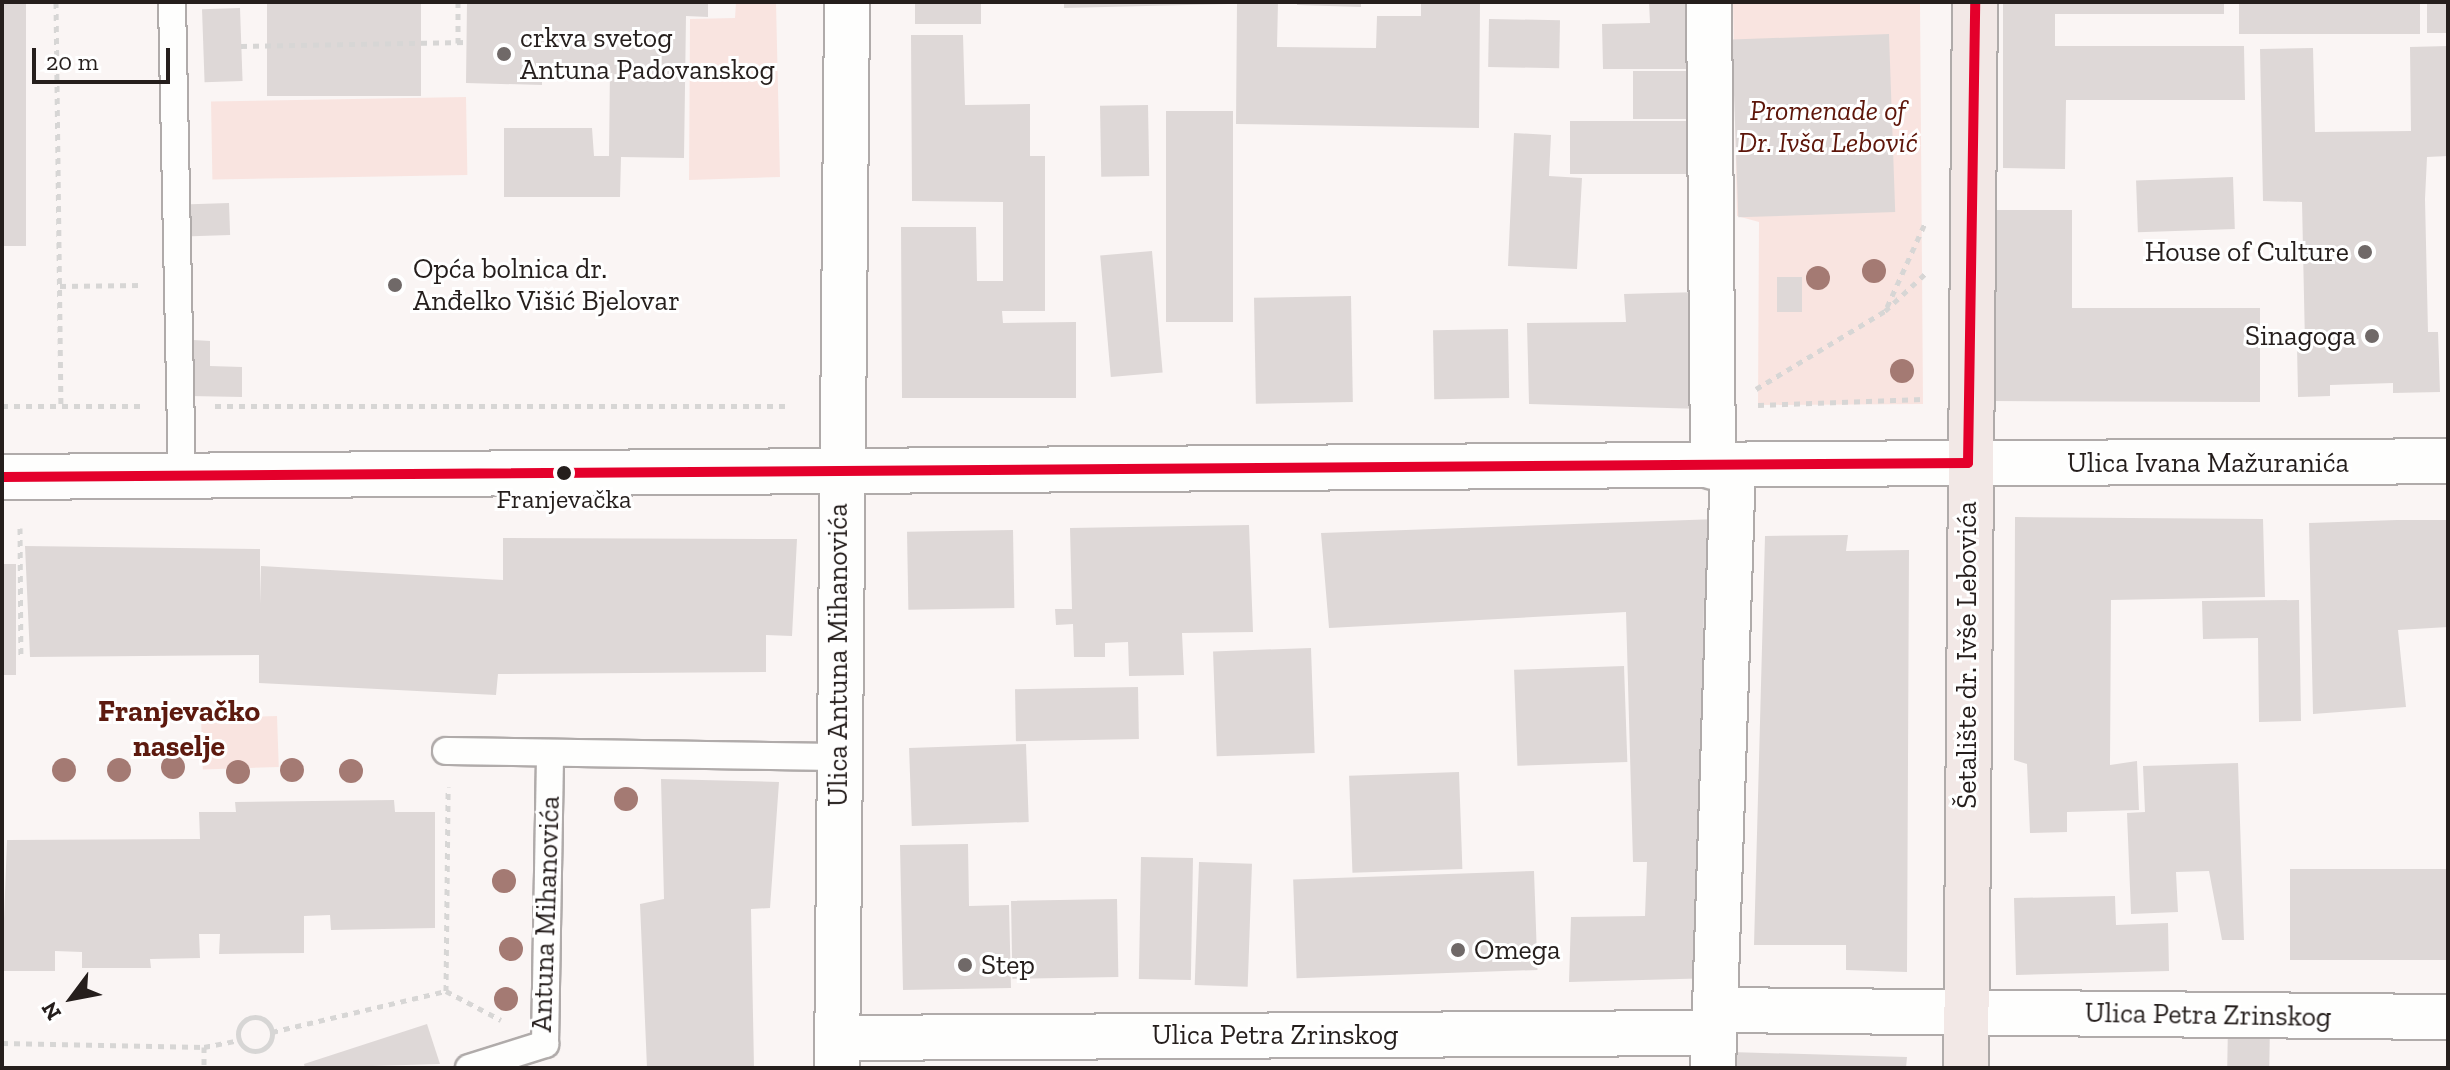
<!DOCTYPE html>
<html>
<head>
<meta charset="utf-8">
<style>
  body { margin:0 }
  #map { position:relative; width:2450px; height:1070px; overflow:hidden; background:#faf5f4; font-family:"Zilla Slab",serif }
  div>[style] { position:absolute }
  .green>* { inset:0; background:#f9e4e0; transform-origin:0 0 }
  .building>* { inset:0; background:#ded8d7; transform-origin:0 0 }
  .path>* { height:5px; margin-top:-2.5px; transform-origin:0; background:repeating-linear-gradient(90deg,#d7d6d5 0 6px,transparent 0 12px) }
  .path>.ring { margin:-2.5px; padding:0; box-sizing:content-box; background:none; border:5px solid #d7d6d5; border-radius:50% }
  .roads { filter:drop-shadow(2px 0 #b0abaa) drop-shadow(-2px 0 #b0abaa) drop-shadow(0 2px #b0abaa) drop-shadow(0 -2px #b0abaa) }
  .lane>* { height:26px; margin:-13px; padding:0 13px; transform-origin:13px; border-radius:13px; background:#fefefd }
  .street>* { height:44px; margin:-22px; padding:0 22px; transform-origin:22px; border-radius:22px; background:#fefefd }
  .secondary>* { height:44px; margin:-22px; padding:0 22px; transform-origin:22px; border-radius:22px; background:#fefefd }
  .primary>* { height:44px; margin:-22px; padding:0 22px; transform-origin:22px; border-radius:22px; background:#f2e8e6 }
  .bus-1>* { height:10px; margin:-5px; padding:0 5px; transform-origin:5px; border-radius:5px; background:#e4002b }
  .trees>* { width:24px; height:24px; margin:-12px; border-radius:50%; background:#a47a73 }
  .dots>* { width:22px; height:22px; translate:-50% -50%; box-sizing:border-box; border:4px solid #fff; border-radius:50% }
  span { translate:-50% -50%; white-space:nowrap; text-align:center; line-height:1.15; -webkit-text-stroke:6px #fff; paint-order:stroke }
  .bus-label { font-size:26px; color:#251e1c }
  .poi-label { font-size:28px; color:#251e1c }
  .left { translate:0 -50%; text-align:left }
  .right { translate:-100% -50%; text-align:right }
  .park-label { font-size:28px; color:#5d1509; font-style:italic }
  .street-label { font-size:28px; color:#251e1c }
  .neighbourhood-label { font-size:30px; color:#5d1a0f; font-weight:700 }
  .frame { position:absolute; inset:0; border:4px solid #251e1c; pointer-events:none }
  .north { position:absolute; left:32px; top:958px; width:80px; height:80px; -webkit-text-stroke:6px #fff; paint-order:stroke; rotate:238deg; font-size:22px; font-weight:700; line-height:32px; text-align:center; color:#251e1c }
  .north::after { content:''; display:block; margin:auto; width:28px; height:36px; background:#251e1c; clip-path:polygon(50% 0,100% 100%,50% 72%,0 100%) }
  .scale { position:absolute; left:32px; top:48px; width:138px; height:36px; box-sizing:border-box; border:4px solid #251e1c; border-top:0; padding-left:10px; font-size:24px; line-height:28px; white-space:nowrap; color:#251e1c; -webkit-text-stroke:6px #fff; paint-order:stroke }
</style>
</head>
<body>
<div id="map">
  <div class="green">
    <i style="clip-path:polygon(736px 2px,776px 2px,780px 177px,689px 180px,690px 19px,735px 18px)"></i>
    <i style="clip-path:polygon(1733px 2px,1920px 2px,1923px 404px,1758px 405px,1759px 222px,1737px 216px)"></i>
    <i style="left:466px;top:97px;width:78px;height:255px;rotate:89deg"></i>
    <i style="left:277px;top:716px;width:51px;height:76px;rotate:88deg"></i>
  </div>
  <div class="building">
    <i style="left:2px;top:2px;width:24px;height:244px"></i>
    <i style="left:267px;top:2px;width:154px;height:94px"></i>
    <i style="clip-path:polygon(467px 2px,708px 2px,708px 17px,686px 16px,684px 158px,621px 157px,620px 197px,504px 197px,504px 128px,592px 128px,594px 156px,609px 156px,610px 66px,542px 65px,542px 85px,466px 83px)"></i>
    <i style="left:915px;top:2px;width:66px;height:22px"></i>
    <i style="clip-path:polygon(1064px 2px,1228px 2px,1228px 4px,1064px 8px)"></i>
    <i style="clip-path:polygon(1237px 2px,1278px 2px,1277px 47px,1376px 48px,1377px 16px,1421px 16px,1421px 2px,1480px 2px,1479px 128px,1236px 124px)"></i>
    <i style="clip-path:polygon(1297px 2px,1361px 2px,1361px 7px,1297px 5px)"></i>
    <i style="clip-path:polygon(1649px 2px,1704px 2px,1704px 69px,1603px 69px,1602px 24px,1650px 23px)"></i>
    <i style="clip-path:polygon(2003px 2px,2224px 2px,2224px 14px,2055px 14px,2055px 46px,2244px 46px,2245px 100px,2066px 100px,2065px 169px,2003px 168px)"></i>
    <i style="left:2239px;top:2px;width:181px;height:32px"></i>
    <i style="left:2427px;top:2px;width:21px;height:31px"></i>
    <i style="left:240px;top:8px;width:73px;height:38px;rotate:88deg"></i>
    <i style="left:1489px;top:19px;width:71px;height:48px;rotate:1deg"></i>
    <i style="left:1889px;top:34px;width:178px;height:157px;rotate:88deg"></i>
    <i style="clip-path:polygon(911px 35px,963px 35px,965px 105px,1030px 104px,1030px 156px,1045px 156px,1045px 311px,1002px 311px,1003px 323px,1076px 322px,1076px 398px,902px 398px,901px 227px,976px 227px,977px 281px,1003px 281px,1003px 202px,912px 201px)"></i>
    <i style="clip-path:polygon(2448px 46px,2448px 156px,2427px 157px,2425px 199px,2428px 332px,2438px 332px,2440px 392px,2393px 393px,2393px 383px,2330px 385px,2330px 396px,2298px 397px,2297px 345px,2305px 344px,2302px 202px,2263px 201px,2260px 49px,2313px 48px,2315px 132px,2411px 131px,2410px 47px)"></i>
    <i style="left:1633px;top:71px;width:71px;height:48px"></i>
    <i style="left:1148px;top:105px;width:71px;height:48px;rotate:89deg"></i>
    <i style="left:1166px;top:111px;width:67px;height:211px"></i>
    <i style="left:1570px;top:121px;width:130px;height:53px"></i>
    <i style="clip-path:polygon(1514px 133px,1551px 135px,1549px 176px,1582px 178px,1577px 269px,1508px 266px)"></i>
    <i style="left:2233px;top:177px;width:52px;height:97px;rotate:88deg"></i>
    <i style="left:229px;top:203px;width:32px;height:46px;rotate:88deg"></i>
    <i style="clip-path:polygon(1992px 210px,2072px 210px,2072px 308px,2260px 308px,2260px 402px,1993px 401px)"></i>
    <i style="left:1152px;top:251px;width:122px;height:52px;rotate:85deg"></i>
    <i style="left:1777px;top:277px;width:25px;height:35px"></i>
    <i style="clip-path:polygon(1700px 292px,1702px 409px,1529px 404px,1527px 323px,1626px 322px,1624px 294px)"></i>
    <i style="left:1351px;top:296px;width:106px;height:97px;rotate:89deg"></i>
    <i style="left:1508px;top:329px;width:69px;height:75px;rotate:89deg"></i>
    <i style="clip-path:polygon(193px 340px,210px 341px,210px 366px,242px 367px,242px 397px,189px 396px)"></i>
    <i style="clip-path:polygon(2015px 517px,2263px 519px,2265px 597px,2111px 600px,2110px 765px,2137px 761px,2139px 810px,2067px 812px,2067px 832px,2030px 833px,2027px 764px,2014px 760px)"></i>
    <i style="clip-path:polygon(1718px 519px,1719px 597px,1704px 598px,1701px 863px,1716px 978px,1569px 982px,1571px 917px,1645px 916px,1647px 862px,1633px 862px,1626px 612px,1329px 628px,1321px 533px)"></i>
    <i style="clip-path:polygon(2397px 520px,2448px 520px,2448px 627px,2398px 630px,2406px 707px,2313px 714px,2309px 523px)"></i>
    <i style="clip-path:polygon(1249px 525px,1253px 632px,1182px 633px,1184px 675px,1129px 676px,1128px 642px,1105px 643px,1105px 657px,1074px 657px,1073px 624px,1056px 625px,1055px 609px,1072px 609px,1070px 528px)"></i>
    <i style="left:1013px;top:530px;width:78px;height:106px;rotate:89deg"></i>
    <i style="clip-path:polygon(1848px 535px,1846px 551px,1909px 550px,1907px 972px,1846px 970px,1846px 945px,1754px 945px,1765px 536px)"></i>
    <i style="clip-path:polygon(503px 538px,797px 539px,792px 636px,766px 635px,766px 672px,498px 674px,496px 695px,259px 683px,259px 655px,30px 657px,25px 546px,260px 549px,260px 604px,261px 566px,503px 580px)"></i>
    <i style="left:2px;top:564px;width:14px;height:111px"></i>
    <i style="clip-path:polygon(2299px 600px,2301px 721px,2259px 722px,2258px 638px,2203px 639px,2202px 601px)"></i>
    <i style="left:1311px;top:648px;width:105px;height:98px;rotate:88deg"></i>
    <i style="left:1624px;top:666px;width:96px;height:110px;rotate:88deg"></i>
    <i style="left:1138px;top:687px;width:52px;height:123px;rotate:89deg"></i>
    <i style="left:1026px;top:744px;width:78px;height:117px;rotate:88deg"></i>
    <i style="clip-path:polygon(2238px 763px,2244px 940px,2222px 940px,2209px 871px,2176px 872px,2178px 912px,2131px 914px,2127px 813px,2145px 812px,2143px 766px)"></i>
    <i style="left:1459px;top:772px;width:97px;height:110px;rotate:88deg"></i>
    <i style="clip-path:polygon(661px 779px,779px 782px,770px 908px,751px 909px,754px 1068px,647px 1068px,640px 904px,664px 899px)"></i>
    <i style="clip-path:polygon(394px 800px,395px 812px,435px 812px,435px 928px,331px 930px,330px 915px,304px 916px,304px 953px,219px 954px,220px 934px,199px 934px,200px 958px,150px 959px,151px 968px,82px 968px,82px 952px,55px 951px,55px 971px,2px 971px,7px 840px,200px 839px,199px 812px,236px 812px,235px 802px)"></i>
    <i style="clip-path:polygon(968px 844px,969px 906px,1009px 905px,1011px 988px,903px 990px,900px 845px)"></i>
    <i style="left:1141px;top:857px;width:52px;height:122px;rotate:1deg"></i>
    <i style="left:1199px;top:862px;width:53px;height:123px;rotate:2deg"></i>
    <i style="left:2448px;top:869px;width:91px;height:158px;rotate:90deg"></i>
    <i style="left:1534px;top:871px;width:99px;height:241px;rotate:88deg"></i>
    <i style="clip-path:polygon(2115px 896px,2116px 925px,2168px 923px,2169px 971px,2016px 975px,2014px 898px)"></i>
    <i style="left:1117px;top:899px;width:78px;height:106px;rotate:89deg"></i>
    <i style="clip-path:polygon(427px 1024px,440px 1064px,305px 1068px,304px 1064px)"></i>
    <i style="left:2228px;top:1024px;width:42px;height:44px;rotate:1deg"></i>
    <i style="clip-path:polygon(1730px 1052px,1907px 1057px,1906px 1068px,1730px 1068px)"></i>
  </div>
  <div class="path">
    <i style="left:56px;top:2px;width:404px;rotate:89.3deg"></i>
    <i style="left:458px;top:2px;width:41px;rotate:90deg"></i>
    <i style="left:241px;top:46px;width:226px;rotate:-1deg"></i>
    <i style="left:60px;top:286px;width:81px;rotate:-0.7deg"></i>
    <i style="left:1887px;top:307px;width:94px;rotate:-65.6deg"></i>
    <i style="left:1756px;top:389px;width:151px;rotate:-31.2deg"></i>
    <i style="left:1885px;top:311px;width:56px;rotate:-42.8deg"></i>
    <i style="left:1758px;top:405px;width:165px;rotate:-2.1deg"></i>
    <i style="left:2px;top:406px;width:143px"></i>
    <i style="left:215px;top:406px;width:573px"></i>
    <i style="left:20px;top:528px;width:128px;rotate:89.6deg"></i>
    <i style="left:446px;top:991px;width:62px;rotate:27.8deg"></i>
    <i class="ring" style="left:238px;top:1017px;width:29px;height:29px"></i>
    <i style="left:272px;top:1032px;width:179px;rotate:-13.3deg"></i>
    <i style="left:446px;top:991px;width:204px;rotate:-89.4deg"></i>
    <i style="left:2px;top:1043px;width:202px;rotate:1.1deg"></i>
    <i style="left:204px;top:1047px;width:36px;rotate:-11deg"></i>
    <i style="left:204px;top:1047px;width:21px;rotate:90deg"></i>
  </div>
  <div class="roads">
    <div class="lane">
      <i style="left:172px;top:2px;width:476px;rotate:88.8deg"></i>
      <i style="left:446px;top:751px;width:392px;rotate:0.9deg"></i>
      <i style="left:469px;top:1068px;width:80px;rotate:-17.5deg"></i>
      <i style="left:545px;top:1044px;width:290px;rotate:-89deg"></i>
    </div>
    <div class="street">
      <i style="left:1709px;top:2px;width:465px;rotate:89.5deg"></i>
      <i style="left:1968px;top:463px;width:480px;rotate:-0.2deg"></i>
      <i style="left:1715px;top:1010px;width:733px;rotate:0.55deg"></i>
      <i style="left:837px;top:1038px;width:877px;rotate:-0.33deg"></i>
      <i style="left:837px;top:1068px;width:1066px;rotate:-89.46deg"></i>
      <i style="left:1713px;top:1068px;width:602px;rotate:-88.1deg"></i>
    </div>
    <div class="secondary">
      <i style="left:2px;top:477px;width:1966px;rotate:-0.41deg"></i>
    </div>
    <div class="primary">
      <i style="left:1966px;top:1068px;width:1066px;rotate:-89.52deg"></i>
    </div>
  </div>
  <div class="bus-1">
    <i style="left:2px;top:477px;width:1966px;rotate:-0.41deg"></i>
    <i style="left:1968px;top:463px;width:461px;rotate:-89.1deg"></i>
  </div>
  <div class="trees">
    <i style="left:1874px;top:271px"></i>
    <i style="left:1818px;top:278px"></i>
    <i style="left:1902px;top:371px"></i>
    <i style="left:173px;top:767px"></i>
    <i style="left:64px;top:770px"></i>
    <i style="left:119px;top:770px"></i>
    <i style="left:292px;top:770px"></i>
    <i style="left:351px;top:771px"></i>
    <i style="left:238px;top:772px"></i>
    <i style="left:626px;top:799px"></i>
    <i style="left:504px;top:881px"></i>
    <i style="left:511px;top:949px"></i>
    <i style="left:506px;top:999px"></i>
  </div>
  <div class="dots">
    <i style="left:504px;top:54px;background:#706968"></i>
    <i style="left:2365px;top:252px;background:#706968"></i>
    <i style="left:395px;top:285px;background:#706968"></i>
    <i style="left:2372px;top:336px;background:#706968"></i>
    <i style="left:564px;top:473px;background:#251e1c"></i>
    <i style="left:1458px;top:950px;background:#706968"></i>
    <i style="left:965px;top:965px;background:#706968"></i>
  </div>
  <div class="bus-label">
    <span style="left:564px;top:500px">Franjevačka</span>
  </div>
  <div class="poi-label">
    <span class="left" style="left:520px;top:54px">crkva svetog<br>Antuna Padovanskog</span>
    <span class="right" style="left:2349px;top:252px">House of Culture</span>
    <span class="left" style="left:413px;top:285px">Opća bolnica dr.<br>Anđelko Višić Bjelovar</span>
    <span class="right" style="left:2356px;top:336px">Sinagoga</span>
    <span class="left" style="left:1474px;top:950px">Omega</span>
    <span class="left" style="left:981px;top:965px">Step</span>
  </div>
  <div class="park-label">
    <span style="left:1828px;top:127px">Promenade of<br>Dr. Ivša Lebović</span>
  </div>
  <div class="street-label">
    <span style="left:2208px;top:463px">Ulica Ivana Mažuranića</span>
    <span style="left:838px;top:655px;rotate:-90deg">Ulica Antuna Mihanovića</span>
    <span style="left:1967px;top:655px;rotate:-90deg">Šetalište dr. Ivše Lebovića</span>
    <span style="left:546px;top:914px;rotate:-88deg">Antuna Mihanovića</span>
    <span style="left:2208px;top:1015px;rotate:1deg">Ulica Petra Zrinskog</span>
    <span style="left:1275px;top:1035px">Ulica Petra Zrinskog</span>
  </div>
  <div class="neighbourhood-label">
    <span style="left:179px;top:728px">Franjevačko<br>naselje</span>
  </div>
  <div class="frame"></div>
  <div class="north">N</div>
  <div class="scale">20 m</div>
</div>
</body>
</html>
